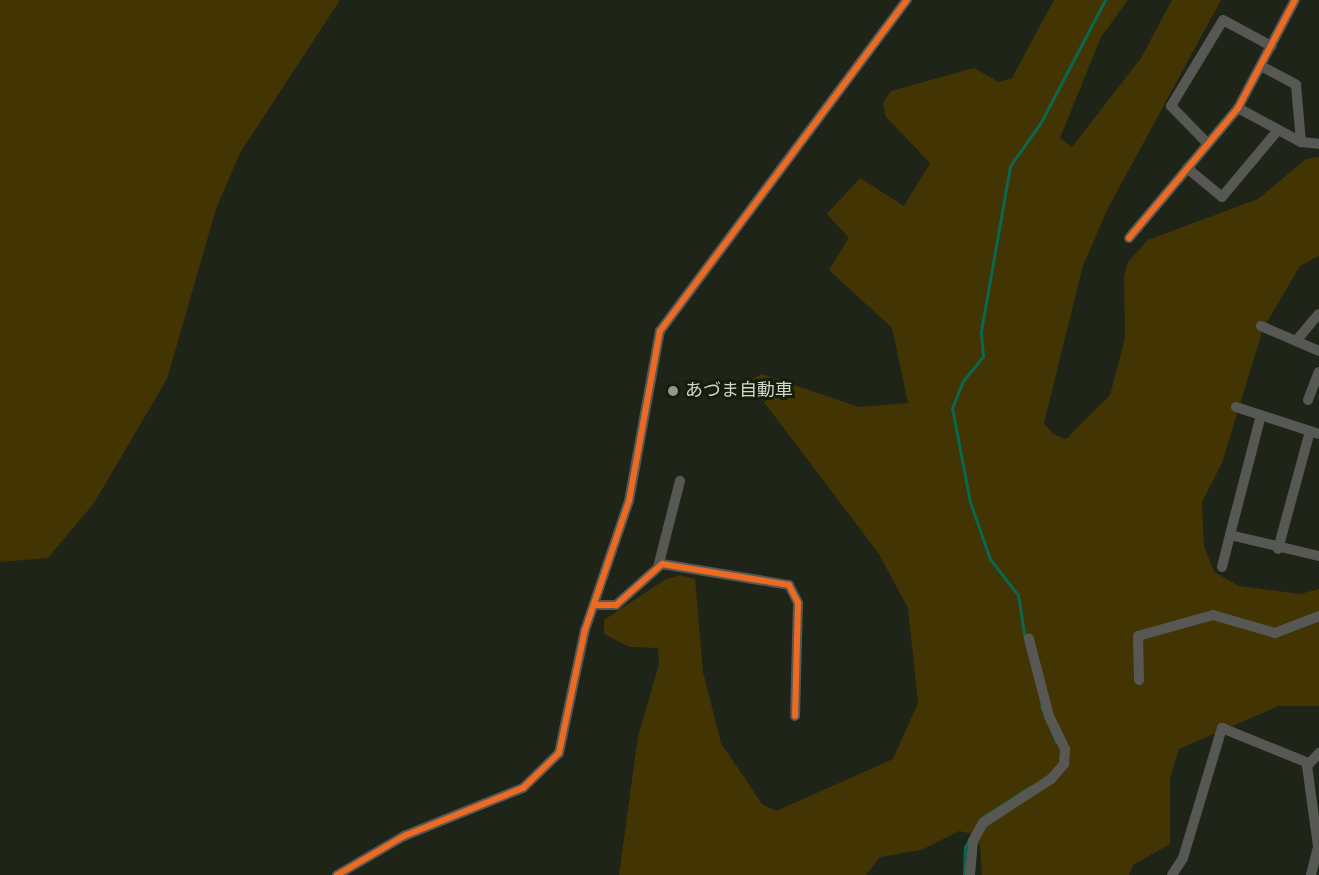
<!DOCTYPE html>
<html>
<head>
<meta charset="utf-8">
<style>
  body { margin:0 }
  #map { position:relative; width:1319px; height:875px; overflow:hidden; background:#1e2418; font-family:"Source Sans 3","Noto Sans JP",sans-serif }
  div>[style] { position:absolute }
  .green>* { inset:0; background:#423503 }
  .stream>* { height:3px; margin:-1.5px; padding:0 1.5px; transform-origin:1.5px; border-radius:1.5px; background:#09684f }
  .minor>* { height:10px; margin:-5px; padding:0 5px; transform-origin:5px; border-radius:5px; background:#575854 }
  .cycleway>* { height:6px; margin:-3px; padding:0 3px; transform-origin:3px; border-radius:3px; background:#ed6a23 }
  .dots>* { width:16px; height:16px; translate:-50% -50%; box-sizing:border-box; border:3px solid #151e0b; border-radius:50% }
  span { translate:-50% -50%; white-space:nowrap; text-align:center; line-height:1.15; -webkit-text-stroke:6px #151e0b; paint-order:stroke }
  .poi-label { font-size:18px; color:#d1d7cb }
  .left { translate:0 -50%; text-align:left }
</style>
</head>
<body>
<div id="map">
  <div class="green">
    <i style="clip-path:polygon(0 0,340px 0,240px 153px,216px 209px,167px 379px,94px 503px,48px 558px,0 562px)"></i>
    <i style="clip-path:polygon(1054px 0,1128px 0,1101px 37px,1060px 138px,1072px 147px,1141px 58px,1172px 0,1221px 0,1107px 210px,1083px 266px,1044px 423px,1053px 434px,1066px 439px,1110px 395px,1125px 338px,1124px 276px,1128px 262px,1148px 240px,1258px 199px,1306px 159px,1319px 157px,1319px 256px,1300px 266px,1263px 329px,1222px 463px,1202px 502px,1204px 546px,1214px 572px,1239px 586px,1300px 594px,1319px 589px,1319px 706px,1279px 706px,1179px 749px,1170px 779px,1170px 844px,1133px 865px,1129px 875px,982px 875px,980px 846px,973px 834px,959px 831px,921px 850px,880px 857px,866px 875px,619px 875px,638px 736px,659px 664px,658px 648px,630px 647px,604px 634px,604px 620px,666px 579px,680px 575px,695px 579px,703px 672px,721px 743px,762px 804px,776px 811px,893px 759px,918px 703px,908px 608px,879px 554px,748px 381px,762px 374px,859px 407px,908px 403px,892px 328px,829px 270px,849px 238px,827px 214px,860px 178px,904px 206px,930px 163px,886px 117px,883px 103px,891px 91px,974px 68px,999px 82px,1012px 78px)"></i>
  </div>
  <div class="stream">
    <i style="left:1025px;top:639px;width:45px;rotate:-99deg"></i>
    <i style="left:1018px;top:595px;width:46px;rotate:-127.9deg"></i>
    <i style="left:990px;top:559px;width:60px;rotate:-109.3deg"></i>
    <i style="left:970px;top:502px;width:96px;rotate:-100.8deg"></i>
    <i style="left:952px;top:408px;width:29px;rotate:-68deg"></i>
    <i style="left:963px;top:381px;width:32px;rotate:-51deg"></i>
    <i style="left:983px;top:356px;width:25px;rotate:-95deg"></i>
    <i style="left:981px;top:331px;width:168px;rotate:-80deg"></i>
    <i style="left:1010px;top:166px;width:54px;rotate:-54.8deg"></i>
    <i style="left:1041px;top:122px;width:138px;rotate:-62.3deg"></i>
    <i style="left:1041px;top:706px;width:39px;rotate:67deg"></i>
    <i style="left:983px;top:817px;width:54px;rotate:-32.8deg"></i>
    <i style="left:964px;top:875px;width:28px;rotate:-88deg"></i>
    <i style="left:965px;top:847px;width:25px;rotate:-61deg"></i>
  </div>
  <div class="minor">
    <i style="left:1261px;top:66px;width:40px;rotate:28deg"></i>
    <i style="left:1296px;top:85px;width:57px;rotate:85deg"></i>
    <i style="left:1238px;top:108px;width:72px;rotate:28.4deg"></i>
    <i style="left:1301px;top:142px;width:18px;rotate:6deg"></i>
    <i style="left:1208px;top:144px;width:53px;rotate:-134.2deg"></i>
    <i style="left:1171px;top:106px;width:100px;rotate:-58.8deg"></i>
    <i style="left:1223px;top:20px;width:55px;rotate:28.4deg"></i>
    <i style="left:1187px;top:168px;width:45px;rotate:39.6deg"></i>
    <i style="left:1222px;top:197px;width:87px;rotate:-50.1deg"></i>
    <i style="left:1129px;top:238px;width:170px;rotate:-50deg"></i>
    <i style="left:1238px;top:108px;width:122px;rotate:-62.2deg"></i>
    <i style="left:1261px;top:326px;width:63px;rotate:23.3deg"></i>
    <i style="left:1296px;top:341px;width:35px;rotate:-50deg"></i>
    <i style="left:1308px;top:400px;width:30px;rotate:-69deg"></i>
    <i style="left:1236px;top:407px;width:87px;rotate:18deg"></i>
    <i style="left:1261px;top:415px;width:124px;rotate:104.5deg"></i>
    <i style="left:1230px;top:535px;width:91px;rotate:13.3deg"></i>
    <i style="left:1278px;top:549px;width:122px;rotate:-74.8deg"></i>
    <i style="left:658px;top:567px;width:89px;rotate:-75.7deg"></i>
    <i style="left:1222px;top:567px;width:33px;rotate:-76deg"></i>
    <i style="left:594px;top:605px;width:22px"></i>
    <i style="left:616px;top:605px;width:62px;rotate:-41.7deg"></i>
    <i style="left:662px;top:564px;width:129px;rotate:9.4deg"></i>
    <i style="left:789px;top:585px;width:20px;rotate:63deg"></i>
    <i style="left:798px;top:603px;width:113px;rotate:91.5deg"></i>
    <i style="left:1139px;top:680px;width:44px;rotate:-91.3deg"></i>
    <i style="left:1138px;top:636px;width:78px;rotate:-15.6deg"></i>
    <i style="left:1213px;top:615px;width:65px;rotate:16.2deg"></i>
    <i style="left:1275px;top:633px;width:47px;rotate:-21.1deg"></i>
    <i style="left:337px;top:875px;width:78px;rotate:-30.2deg"></i>
    <i style="left:404px;top:836px;width:128px;rotate:-22deg"></i>
    <i style="left:523px;top:788px;width:50px;rotate:-44.2deg"></i>
    <i style="left:559px;top:753px;width:126px;rotate:-78.1deg"></i>
    <i style="left:585px;top:630px;width:136px;rotate:-71.2deg"></i>
    <i style="left:629px;top:501px;width:173px;rotate:-79.7deg"></i>
    <i style="left:660px;top:331px;width:413px;rotate:-53.3deg"></i>
    <i style="left:970px;top:875px;width:34px;rotate:-85deg"></i>
    <i style="left:973px;top:841px;width:21px;rotate:-61deg"></i>
    <i style="left:983px;top:823px;width:81px;rotate:-32.9deg"></i>
    <i style="left:1051px;top:779px;width:20px;rotate:-49deg"></i>
    <i style="left:1064px;top:764px;width:15px;rotate:-86deg"></i>
    <i style="left:1065px;top:749px;width:37px;rotate:-116deg"></i>
    <i style="left:1049px;top:716px;width:80px;rotate:-104.6deg"></i>
    <i style="left:1172px;top:875px;width:20px;rotate:-57deg"></i>
    <i style="left:1183px;top:858px;width:136px;rotate:-73.3deg"></i>
    <i style="left:1222px;top:728px;width:93px;rotate:22.1deg"></i>
    <i style="left:1311px;top:875px;width:30px;rotate:-76deg"></i>
    <i style="left:1318px;top:846px;width:81px;rotate:-97.8deg"></i>
    <i style="left:1307px;top:766px;width:18px;rotate:-47deg"></i>
  </div>
  <div class="cycleway">
    <i style="left:1129px;top:238px;width:170px;rotate:-50deg"></i>
    <i style="left:1238px;top:108px;width:122px;rotate:-62.2deg"></i>
    <i style="left:594px;top:605px;width:22px"></i>
    <i style="left:616px;top:605px;width:62px;rotate:-41.7deg"></i>
    <i style="left:662px;top:564px;width:129px;rotate:9.4deg"></i>
    <i style="left:789px;top:585px;width:20px;rotate:63deg"></i>
    <i style="left:798px;top:603px;width:113px;rotate:91.5deg"></i>
    <i style="left:337px;top:875px;width:78px;rotate:-30.2deg"></i>
    <i style="left:404px;top:836px;width:128px;rotate:-22deg"></i>
    <i style="left:523px;top:788px;width:50px;rotate:-44.2deg"></i>
    <i style="left:559px;top:753px;width:126px;rotate:-78.1deg"></i>
    <i style="left:585px;top:630px;width:136px;rotate:-71.2deg"></i>
    <i style="left:629px;top:501px;width:173px;rotate:-79.7deg"></i>
    <i style="left:660px;top:331px;width:413px;rotate:-53.3deg"></i>
  </div>
  <div class="dots">
    <i style="left:673px;top:391px;background:#92988c"></i>
  </div>
  <div class="poi-label">
    <span class="left" style="left:685px;top:391px">あづま自動車</span>
  </div>
</div>
</body>
</html>
